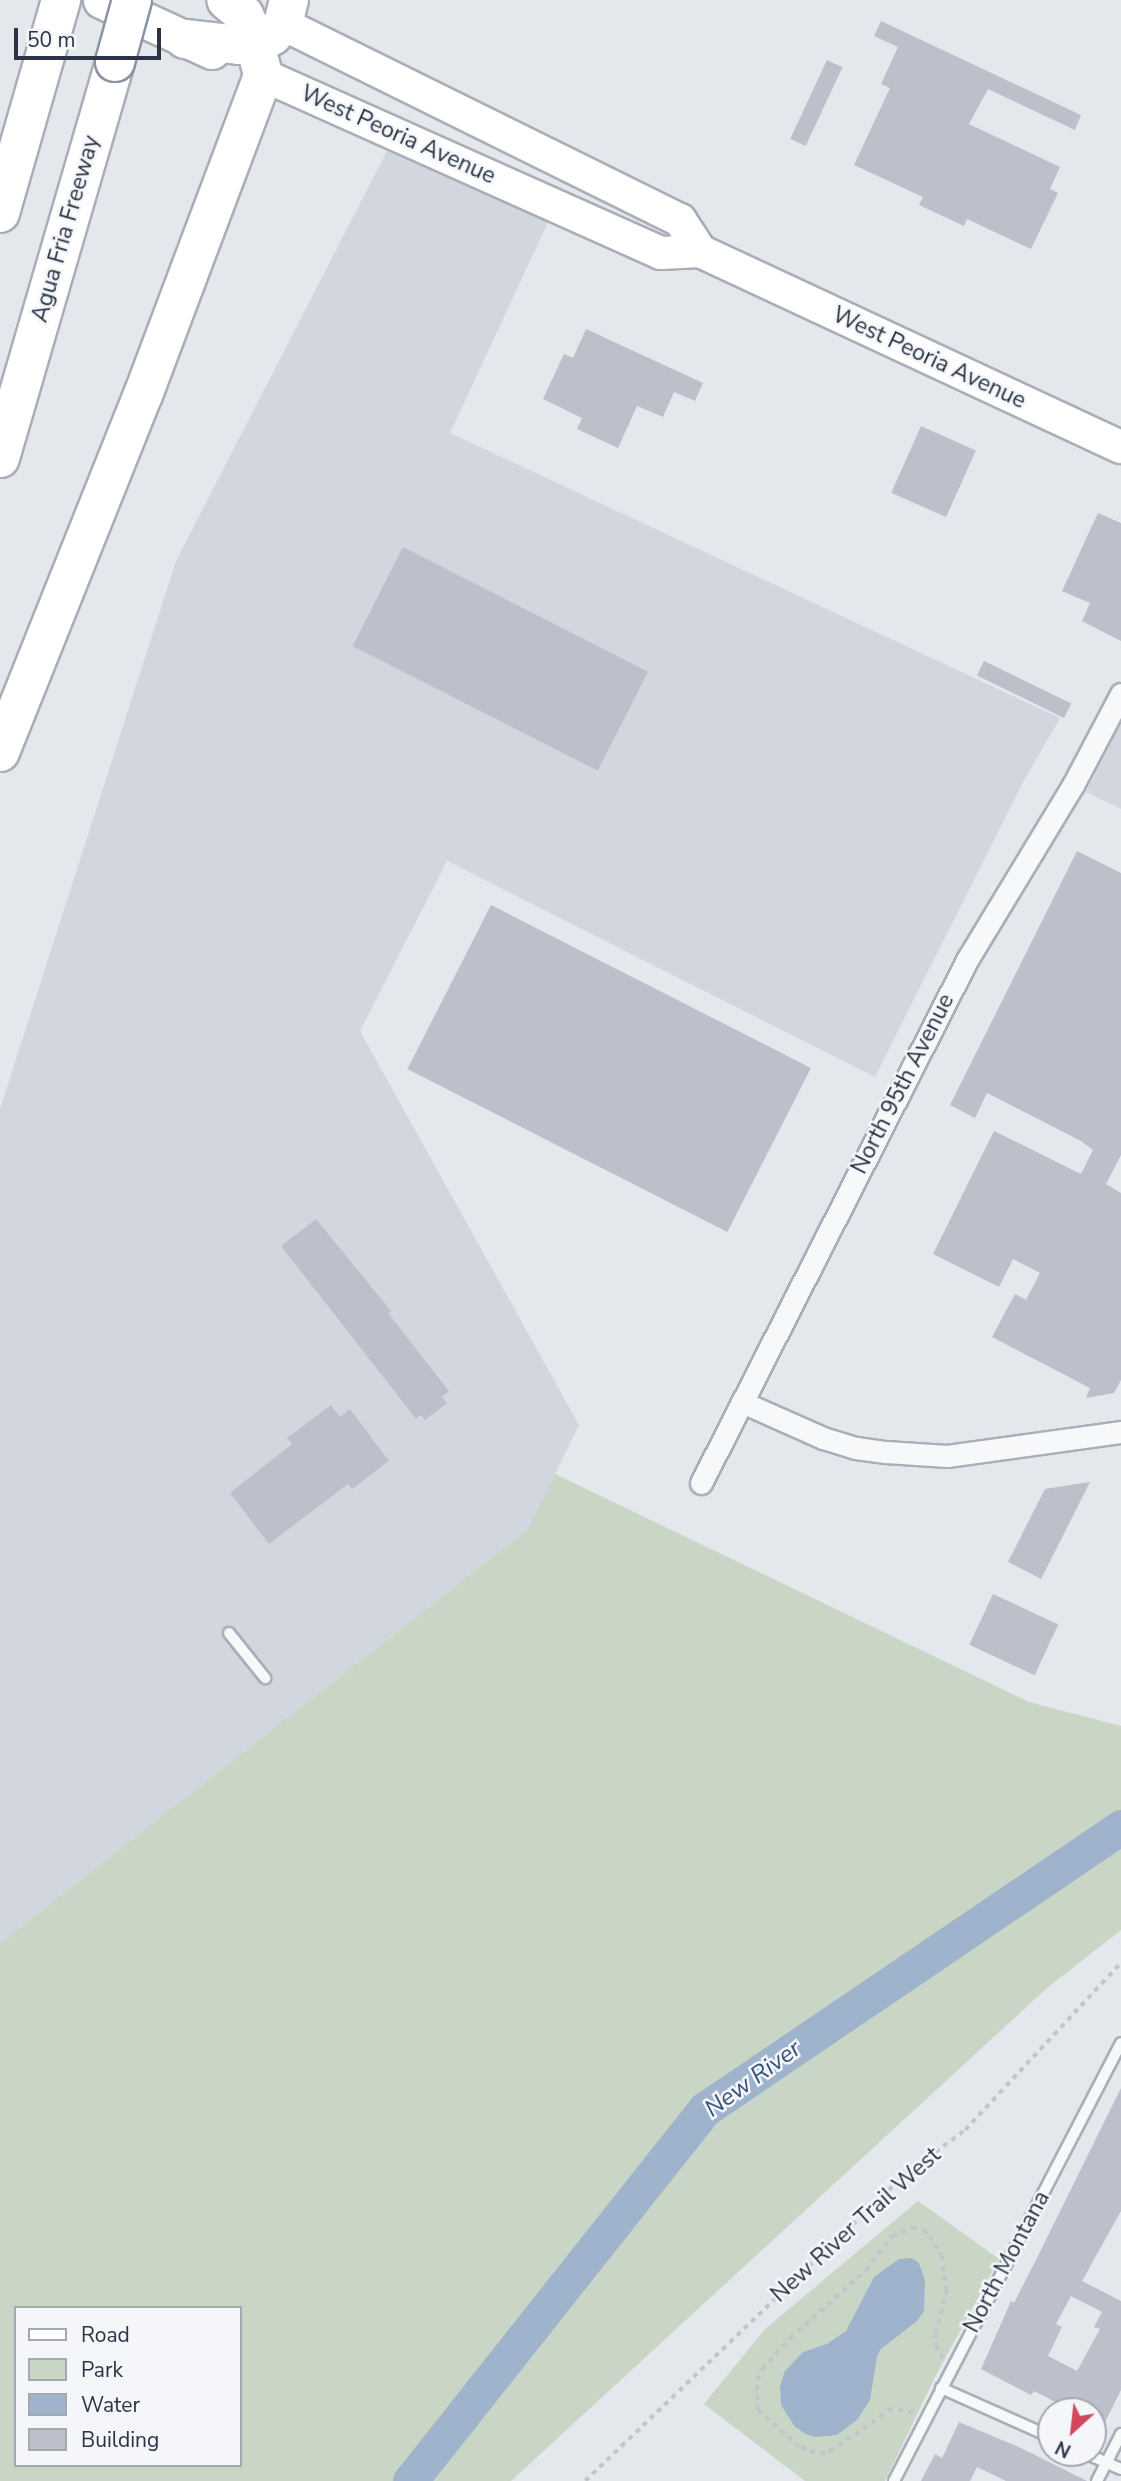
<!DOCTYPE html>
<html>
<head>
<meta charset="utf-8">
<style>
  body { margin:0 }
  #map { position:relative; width:1121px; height:2481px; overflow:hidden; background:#e4e7ec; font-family:"Nunito Sans",sans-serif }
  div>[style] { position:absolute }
  .built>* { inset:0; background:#d2d6de }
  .green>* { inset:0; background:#c9d6c5 }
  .water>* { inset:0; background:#9fb4cc }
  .river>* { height:35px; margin:-17.5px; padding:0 17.5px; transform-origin:17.5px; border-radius:17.5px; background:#9fb4cc }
  .building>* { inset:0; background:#bbc0ca; transform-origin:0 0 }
  .path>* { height:3.5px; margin-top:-1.75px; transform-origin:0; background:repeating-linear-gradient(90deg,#c2c5cb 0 5px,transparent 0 10px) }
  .roads { filter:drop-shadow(2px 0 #a9aeb7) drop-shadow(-2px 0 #a9aeb7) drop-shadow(0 2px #a9aeb7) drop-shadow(0 -2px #a9aeb7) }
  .service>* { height:10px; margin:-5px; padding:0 5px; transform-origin:5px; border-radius:5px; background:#f7f8fa }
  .minor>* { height:21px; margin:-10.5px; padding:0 10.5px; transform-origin:10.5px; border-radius:10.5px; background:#f7f8fa }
  .secondary>* { height:32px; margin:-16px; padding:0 16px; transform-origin:16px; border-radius:16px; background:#fff }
  .primary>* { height:35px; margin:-17.5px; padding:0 17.5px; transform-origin:17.5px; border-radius:17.5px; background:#fff }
  .motorway>* { height:38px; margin:-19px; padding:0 19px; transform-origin:19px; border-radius:19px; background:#fff }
  .bridges { filter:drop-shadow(2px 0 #8b94a3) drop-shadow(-2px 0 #8b94a3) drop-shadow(0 2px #8b94a3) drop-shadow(0 -2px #8b94a3) }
  .motorway-bridge>* { height:38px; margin:-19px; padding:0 19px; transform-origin:19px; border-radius:19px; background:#fff }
  span { translate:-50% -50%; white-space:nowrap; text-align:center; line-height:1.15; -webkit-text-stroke:5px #f4f6f9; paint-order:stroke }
  .street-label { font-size:23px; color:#2b3445 }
  .water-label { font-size:24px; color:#34527a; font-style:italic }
  .legend { position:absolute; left:14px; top:2306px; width:228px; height:161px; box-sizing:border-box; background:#f4f6f9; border:2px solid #a4a8b1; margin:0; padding:9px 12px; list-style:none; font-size:21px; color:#2b3445 }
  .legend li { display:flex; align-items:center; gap:14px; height:35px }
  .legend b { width:35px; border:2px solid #a4a8b1 }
  .north { position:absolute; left:1037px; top:2397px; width:70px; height:70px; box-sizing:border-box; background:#f4f6f9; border:2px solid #a4a8b1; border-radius:50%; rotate:207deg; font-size:19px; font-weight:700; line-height:28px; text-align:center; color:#2b3445 }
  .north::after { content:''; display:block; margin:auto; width:24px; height:32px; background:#d1495b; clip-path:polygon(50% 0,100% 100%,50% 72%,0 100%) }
  .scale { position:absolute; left:14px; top:28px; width:147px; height:32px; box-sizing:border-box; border:4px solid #2b3445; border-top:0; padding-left:9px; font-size:21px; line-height:24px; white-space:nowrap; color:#2b3445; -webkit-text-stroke:5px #f4f6f9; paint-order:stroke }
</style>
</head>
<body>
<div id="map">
  <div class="built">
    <i style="clip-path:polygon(387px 151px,549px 220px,450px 433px,1060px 718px,1023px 782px,875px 1077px,447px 861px,360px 1031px,579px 1425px,528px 1529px,0 1943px,0 1109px,176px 561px)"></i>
    <i style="clip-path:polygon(1121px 723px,1121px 809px,1086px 792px)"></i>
  </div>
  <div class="green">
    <i style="clip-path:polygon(evenodd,555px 1474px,1029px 1702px,1121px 1726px,1121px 1930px,1047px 1988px,511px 2481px,0 2481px,0 1943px,528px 1529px,555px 1474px,16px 2308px,240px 2308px,240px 2465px,16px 2465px,16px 2308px)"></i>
    <i style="clip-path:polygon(918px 2201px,999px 2259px,935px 2377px,885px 2481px,805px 2481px,704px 2404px,765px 2329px)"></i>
  </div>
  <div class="water">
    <i style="clip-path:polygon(912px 2258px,919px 2263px,925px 2281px,924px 2311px,917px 2321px,881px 2349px,877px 2356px,870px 2400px,857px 2420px,837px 2435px,815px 2437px,806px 2434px,795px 2427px,781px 2405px,780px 2386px,785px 2371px,803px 2352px,827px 2344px,846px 2331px,874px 2277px,899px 2259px)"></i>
  </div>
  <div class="river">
    <i style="left:410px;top:2481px;width:475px;rotate:-51.6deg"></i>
    <i style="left:705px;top:2109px;width:503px;rotate:-34.13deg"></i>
  </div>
  <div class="building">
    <i style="clip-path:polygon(881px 21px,1081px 115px,1075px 130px,988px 89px,969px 124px,1060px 167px,1050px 189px,1058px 193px,1031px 249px,967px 219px,964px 226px,919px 205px,923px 197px,854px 165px,890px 88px,881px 84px,898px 47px,874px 36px)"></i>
    <i style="left:827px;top:60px;width:17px;height:87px;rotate:25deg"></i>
    <i style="clip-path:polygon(586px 329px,703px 383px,695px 401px,674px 392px,663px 417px,637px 406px,618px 448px,577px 429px,582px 418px,543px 399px,564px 354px,573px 358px)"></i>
    <i style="left:921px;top:426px;width:60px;height:73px;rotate:24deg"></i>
    <i style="clip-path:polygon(1098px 513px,1121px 523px,1121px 641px,1082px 621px,1090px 603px,1062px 591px)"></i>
    <i style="left:403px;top:547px;width:275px;height:111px;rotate:27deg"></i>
    <i style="left:984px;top:661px;width:97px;height:16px;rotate:26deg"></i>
    <i style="clip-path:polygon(1077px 851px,1121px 873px,1121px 1155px,1106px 1184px,1121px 1193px,1121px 1380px,1114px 1393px,1086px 1398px,1090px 1388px,992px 1337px,1015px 1294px,1026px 1300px,1040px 1273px,1013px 1259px,999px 1287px,933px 1254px,994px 1131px,1081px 1174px,1093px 1150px,1081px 1141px,987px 1093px,975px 1118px,950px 1105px)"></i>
    <i style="left:491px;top:905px;width:359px;height:184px;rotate:27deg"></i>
    <i style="clip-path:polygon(316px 1219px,391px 1311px,388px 1313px,449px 1391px,442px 1397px,447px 1403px,425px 1420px,421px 1415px,416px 1419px,281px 1246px)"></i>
    <i style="clip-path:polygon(331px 1405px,340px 1417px,350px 1409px,389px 1461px,352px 1489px,348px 1484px,269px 1544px,230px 1493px,292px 1444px,287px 1438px)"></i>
    <i style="clip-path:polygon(1090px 1482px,1041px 1579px,1008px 1562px,1045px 1489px)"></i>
    <i style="left:993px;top:1594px;width:72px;height:56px;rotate:25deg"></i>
    <i style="clip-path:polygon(evenodd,1121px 2088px,1121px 2211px,1082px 2281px,1121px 2301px,1121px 2390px,1093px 2446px,1093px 2411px,1073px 2411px,1034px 2391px,1031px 2395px,981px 2369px,1011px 2301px,1014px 2303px,1035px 2262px,1121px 2088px,1071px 2296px,1102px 2312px,1094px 2327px,1100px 2329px,1077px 2371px,1048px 2356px,1062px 2327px,1056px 2324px,1071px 2296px)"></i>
    <i style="clip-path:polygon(959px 2422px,1021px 2448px,1087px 2481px,1006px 2481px,977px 2467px,970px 2481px,921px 2481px,935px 2454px,942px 2458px)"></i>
  </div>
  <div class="path">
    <i style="left:913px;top:2413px;width:21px;rotate:-169deg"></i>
    <i style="left:892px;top:2409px;width:72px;rotate:145.2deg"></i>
    <i style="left:833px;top:2450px;width:9px;rotate:153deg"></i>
    <i style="left:825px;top:2454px;width:10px;rotate:-174deg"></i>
    <i style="left:815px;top:2453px;width:17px;rotate:-159deg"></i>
    <i style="left:799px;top:2447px;width:56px;rotate:-138.6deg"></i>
    <i style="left:757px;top:2410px;width:30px;rotate:-90deg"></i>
    <i style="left:757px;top:2380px;width:12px;rotate:-66deg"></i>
    <i style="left:762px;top:2369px;width:42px;rotate:-47.9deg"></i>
    <i style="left:790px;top:2338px;width:102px;rotate:-41.8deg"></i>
    <i style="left:866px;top:2270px;width:43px;rotate:-52.6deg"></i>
    <i style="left:892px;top:2236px;width:22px;rotate:-22deg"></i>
    <i style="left:912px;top:2228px;width:12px;rotate:9deg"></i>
    <i style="left:924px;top:2230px;width:8px;rotate:45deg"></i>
    <i style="left:930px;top:2236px;width:23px;rotate:59deg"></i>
    <i style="left:942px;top:2256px;width:34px;rotate:82deg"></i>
    <i style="left:947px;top:2290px;width:44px;rotate:104.3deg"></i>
    <i style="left:936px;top:2333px;width:12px;rotate:90deg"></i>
    <i style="left:936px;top:2345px;width:15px;rotate:62deg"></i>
    <i style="left:585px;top:2481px;width:441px;rotate:-43.8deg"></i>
    <i style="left:903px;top:2176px;width:77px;rotate:-36.6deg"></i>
    <i style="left:965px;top:2130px;width:229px;rotate:-47deg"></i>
  </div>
  <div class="roads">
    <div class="service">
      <i style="left:229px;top:1633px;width:58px;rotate:51.3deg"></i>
      <i style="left:941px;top:2388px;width:120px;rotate:24deg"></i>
      <i style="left:1085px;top:2453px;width:39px;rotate:24deg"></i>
      <i style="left:894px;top:2481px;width:493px;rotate:-62.6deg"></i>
      <i style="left:1097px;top:2481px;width:53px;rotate:-62.9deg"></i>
    </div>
    <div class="minor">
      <i style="left:742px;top:1402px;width:89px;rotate:24deg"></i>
      <i style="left:823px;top:1438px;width:34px;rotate:17deg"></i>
      <i style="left:856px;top:1448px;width:30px;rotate:8deg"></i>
      <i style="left:886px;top:1452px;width:61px;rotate:3.8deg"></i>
      <i style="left:947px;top:1456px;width:176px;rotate:-7.9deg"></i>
      <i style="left:701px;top:1483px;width:587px;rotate:-63.04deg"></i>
      <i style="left:967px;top:960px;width:205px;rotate:-58.8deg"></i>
      <i style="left:1073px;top:785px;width:103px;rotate:-62.2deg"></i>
    </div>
    <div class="secondary">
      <i style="left:283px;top:24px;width:443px;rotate:26.3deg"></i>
      <i style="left:680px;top:220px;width:37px;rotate:57deg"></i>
      <i style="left:263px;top:75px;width:436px;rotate:24.1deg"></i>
      <i style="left:661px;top:253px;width:39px;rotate:-3deg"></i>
      <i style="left:700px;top:251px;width:464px;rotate:25deg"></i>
    </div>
    <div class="primary">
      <i style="left:101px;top:0;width:122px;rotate:24.7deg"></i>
    </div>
    <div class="motorway">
      <i style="left:185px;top:39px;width:54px;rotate:6.3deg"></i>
      <i style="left:239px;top:45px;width:18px;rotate:-9deg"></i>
      <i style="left:257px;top:42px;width:16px;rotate:-22deg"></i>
      <i style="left:272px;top:36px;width:16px;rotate:-47deg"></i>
      <i style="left:283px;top:24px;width:25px;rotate:-76deg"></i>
      <i style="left:0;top:213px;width:222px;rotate:-74deg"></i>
      <i style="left:0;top:458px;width:412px;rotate:-73.8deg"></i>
      <i style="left:0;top:752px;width:385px;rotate:-68.2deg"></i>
      <i style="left:143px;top:395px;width:342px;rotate:-69.4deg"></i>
      <i style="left:263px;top:75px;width:44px;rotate:-104.3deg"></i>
      <i style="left:252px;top:32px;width:19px;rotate:-115deg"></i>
      <i style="left:244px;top:15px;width:23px;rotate:-140deg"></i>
    </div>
  </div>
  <div class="bridges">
    <div class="motorway-bridge">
      <i style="left:115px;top:62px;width:64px;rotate:-74.7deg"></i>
    </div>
  </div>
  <div class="street-label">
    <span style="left:398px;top:135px;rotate:24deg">West Peoria Avenue</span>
    <span style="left:66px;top:229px;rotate:-74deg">Agua Fria Freeway</span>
    <span style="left:929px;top:358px;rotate:25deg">West Peoria Avenue</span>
    <span style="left:903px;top:1084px;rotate:-63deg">North 95th Avenue</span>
    <span style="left:856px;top:2225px;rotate:-42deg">New River Trail West</span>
    <span style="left:1007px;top:2262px;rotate:-62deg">North Montana</span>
  </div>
  <div class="water-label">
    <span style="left:753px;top:2079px;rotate:-36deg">New River</span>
  </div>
  <ul class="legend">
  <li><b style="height:9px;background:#fff"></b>Road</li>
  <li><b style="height:19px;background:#c9d6c5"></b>Park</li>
  <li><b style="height:19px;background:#9fb4cc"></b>Water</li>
  <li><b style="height:19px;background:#bbc0ca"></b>Building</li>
  </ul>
  <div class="north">N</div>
  <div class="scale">50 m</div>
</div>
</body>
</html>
